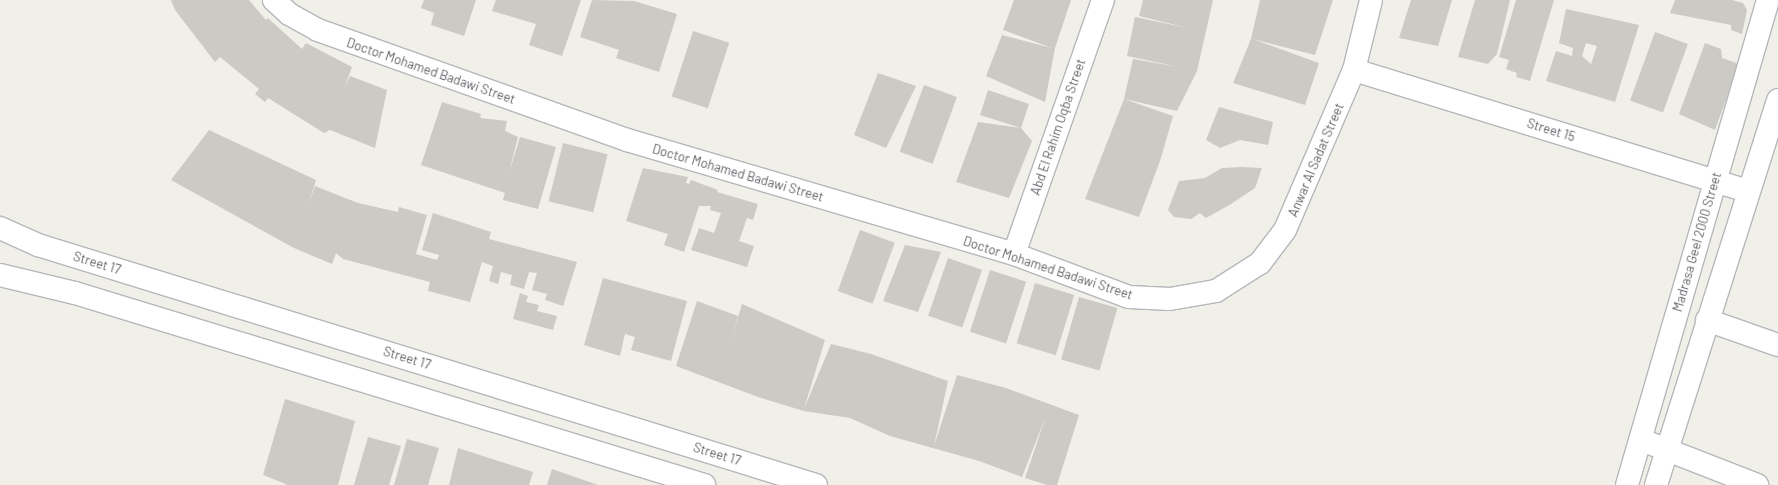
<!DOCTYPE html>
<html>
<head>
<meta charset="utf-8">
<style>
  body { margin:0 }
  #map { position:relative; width:1778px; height:485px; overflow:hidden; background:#f0efe8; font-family:Barlow,sans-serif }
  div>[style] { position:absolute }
  .building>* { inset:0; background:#cbcac5; transform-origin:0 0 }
  .roads { filter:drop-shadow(1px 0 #b5b7bb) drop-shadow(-1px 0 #b5b7bb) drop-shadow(0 1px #b5b7bb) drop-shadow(0 -1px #b5b7bb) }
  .street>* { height:22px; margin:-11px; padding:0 11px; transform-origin:11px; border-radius:11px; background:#fff }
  span { translate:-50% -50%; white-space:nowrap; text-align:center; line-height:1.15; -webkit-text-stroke:4px #fff; paint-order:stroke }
  .street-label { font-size:13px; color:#606267 }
</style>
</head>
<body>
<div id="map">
  <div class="building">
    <i style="clip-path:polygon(171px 0,249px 0,266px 20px,268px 18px,302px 49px,306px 43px,352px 67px,344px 89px,350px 76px,387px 90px,375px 148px,330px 130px,324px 133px,268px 98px,265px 102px,255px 94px,259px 89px,220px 57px,215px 62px,175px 10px)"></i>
    <i style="clip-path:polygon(424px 0,476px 0,464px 36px,431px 25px,434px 13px,421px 8px)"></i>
    <i style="clip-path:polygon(496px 0,581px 0,562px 56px,529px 45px,536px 24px,492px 11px)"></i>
    <i style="clip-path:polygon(592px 0,634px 1px,677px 14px,659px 72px,616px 58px,619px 50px,580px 37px)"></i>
    <i style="clip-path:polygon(1014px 0,1071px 0,1055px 48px,1045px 102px,986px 76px,1002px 35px,1052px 48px,1003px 30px)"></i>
    <i style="clip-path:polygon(1143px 0,1213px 0,1197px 71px,1177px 111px,1124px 99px,1133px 59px,1179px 67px,1127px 56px,1135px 17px,1188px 28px,1139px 16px)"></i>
    <i style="clip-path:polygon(1260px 0,1333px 0,1315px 55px,1253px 39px,1319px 63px,1305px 105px,1233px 83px,1251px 39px)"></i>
    <i style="clip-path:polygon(1411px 0,1452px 0,1438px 46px,1399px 38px)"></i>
    <i style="clip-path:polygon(1475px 0,1510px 0,1497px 54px,1488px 64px,1458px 57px)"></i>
    <i style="clip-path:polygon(1516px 0,1554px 0,1530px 81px,1516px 77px,1517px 73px,1506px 69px,1509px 60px,1499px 57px)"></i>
    <i style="clip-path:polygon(1675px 0,1732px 0,1743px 3px,1747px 10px,1742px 34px,1731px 30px,1731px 25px,1670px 13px)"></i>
    <i style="clip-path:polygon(evenodd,1566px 9px,1639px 25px,1615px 102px,1546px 81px,1556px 51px,1572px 56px,1573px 48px,1559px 43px,1566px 9px,1586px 43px,1597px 46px,1591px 64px,1582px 56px,1586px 43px)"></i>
    <i style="left:693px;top:31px;width:38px;height:69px;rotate:18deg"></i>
    <i style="left:1655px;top:32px;width:35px;height:73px;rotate:20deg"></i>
    <i style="clip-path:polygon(1705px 43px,1721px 49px,1722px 58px,1739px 64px,1715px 130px,1679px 114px)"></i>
    <i style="clip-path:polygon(878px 73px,916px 86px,886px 148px,854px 135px)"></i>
    <i style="left:924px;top:85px;width:35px;height:71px;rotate:20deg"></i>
    <i style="clip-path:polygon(988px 90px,1029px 104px,1021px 128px,1032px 141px,1009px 198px,956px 182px,978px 122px,1021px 128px,980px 115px)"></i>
    <i style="clip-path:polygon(1124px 99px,1173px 116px,1160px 161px,1139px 217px,1085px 199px)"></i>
    <i style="clip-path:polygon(442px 102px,481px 114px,480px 118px,507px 121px,505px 131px,518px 137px,509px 173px,520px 137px,556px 147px,538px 209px,503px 200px,505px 193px,421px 165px)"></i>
    <i style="clip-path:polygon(1219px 107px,1273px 122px,1268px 145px,1240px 140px,1220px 148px,1206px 140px)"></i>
    <i style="clip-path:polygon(209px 130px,316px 180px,308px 206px,315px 186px,358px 203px,398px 212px,399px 207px,427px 215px,416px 254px,437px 260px,439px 255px,422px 250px,433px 213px,491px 232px,489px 239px,577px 262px,563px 306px,545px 300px,547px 294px,532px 290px,537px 273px,529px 272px,524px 289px,510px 285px,512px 275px,501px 272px,498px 284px,489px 281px,493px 266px,482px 262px,470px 302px,428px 291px,430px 282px,343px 259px,336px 253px,332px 264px,294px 248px,171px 180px)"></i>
    <i style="left:563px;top:143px;width:46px;height:60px;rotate:14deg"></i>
    <i style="clip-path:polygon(1241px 167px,1262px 168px,1255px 188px,1231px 204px,1206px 218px,1200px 213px,1191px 219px,1174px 217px,1168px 210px,1179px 181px,1205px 178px,1222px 168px)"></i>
    <i style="clip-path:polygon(643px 168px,688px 177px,686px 183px,689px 184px,691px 180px,718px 190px,717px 192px,758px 204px,753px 220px,747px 218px,739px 241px,754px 246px,747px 267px,691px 250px,699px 228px,714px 233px,721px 213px,710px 210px,711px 206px,699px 206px,684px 252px,664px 245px,668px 234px,626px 221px)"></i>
    <i style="left:860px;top:230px;width:37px;height:65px;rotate:20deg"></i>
    <i style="clip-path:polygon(905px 245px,941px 252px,918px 312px,883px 301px)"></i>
    <i style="left:948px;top:258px;width:36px;height:61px;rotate:19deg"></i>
    <i style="left:990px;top:270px;width:38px;height:65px;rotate:18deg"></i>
    <i style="clip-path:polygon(603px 278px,687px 301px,671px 361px,631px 350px,635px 337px,625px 334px,620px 356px,584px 345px)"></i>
    <i style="left:1035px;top:283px;width:41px;height:63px;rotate:17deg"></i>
    <i style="clip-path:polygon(520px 293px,528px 296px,526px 302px,539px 305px,537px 311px,557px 316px,553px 330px,513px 319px)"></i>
    <i style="left:1079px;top:297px;width:40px;height:65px;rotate:16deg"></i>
    <i style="clip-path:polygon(697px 301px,738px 316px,729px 347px,742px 304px,825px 340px,804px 409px,831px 344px,871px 354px,948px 381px,934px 446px,957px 375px,1006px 388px,1079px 415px,1057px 485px,1047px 485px,1025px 478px,1046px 416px,1022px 477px,979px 461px,890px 436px,850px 418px,804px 411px,758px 397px,676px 366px)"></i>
    <i style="clip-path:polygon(285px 399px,355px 421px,338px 485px,288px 485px,263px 475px)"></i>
    <i style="clip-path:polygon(368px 437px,401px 446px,389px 485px,354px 485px)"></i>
    <i style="clip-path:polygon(407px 439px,439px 448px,428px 485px,394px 485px)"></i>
    <i style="clip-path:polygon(458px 448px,533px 472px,529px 485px,449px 485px)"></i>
    <i style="clip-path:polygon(552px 469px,598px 485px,547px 485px)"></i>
  </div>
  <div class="roads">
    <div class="street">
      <i style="left:274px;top:0;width:21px;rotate:43deg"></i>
      <i style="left:289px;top:14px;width:33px;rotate:29deg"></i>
      <i style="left:318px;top:30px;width:328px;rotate:19.6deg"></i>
      <i style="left:627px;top:140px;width:403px;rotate:16.4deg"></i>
      <i style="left:1014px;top:254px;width:123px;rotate:20.5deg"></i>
      <i style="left:1129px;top:297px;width:41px;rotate:2.8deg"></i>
      <i style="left:1170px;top:299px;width:47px;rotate:-9.9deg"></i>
      <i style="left:1216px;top:291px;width:52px;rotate:-32.5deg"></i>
      <i style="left:1260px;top:263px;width:41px;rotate:-52.9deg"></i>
      <i style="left:1285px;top:230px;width:174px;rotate:-66.7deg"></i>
      <i style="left:1354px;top:70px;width:72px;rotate:-76.3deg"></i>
      <i style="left:1354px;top:70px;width:412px;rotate:17.1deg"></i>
      <i style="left:0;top:228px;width:42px;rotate:24.1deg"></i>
      <i style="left:38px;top:245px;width:814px;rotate:17.14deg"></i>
      <i style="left:1014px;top:254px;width:269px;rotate:-70.7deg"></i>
      <i style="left:0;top:275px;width:77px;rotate:13.5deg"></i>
      <i style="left:75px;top:293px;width:658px;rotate:16.97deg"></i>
      <i style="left:1707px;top:320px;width:75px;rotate:19.4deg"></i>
      <i style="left:1652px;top:444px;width:113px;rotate:21.3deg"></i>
      <i style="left:1627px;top:485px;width:505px;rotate:-73.79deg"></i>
      <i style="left:1656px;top:485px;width:404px;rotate:-72.4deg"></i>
    </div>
  </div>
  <div class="street-label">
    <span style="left:431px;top:71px;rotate:19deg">Doctor Mohamed Badawi Street</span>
    <span style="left:1058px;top:127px;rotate:-71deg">Abd El Rahim Oqba Street</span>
    <span style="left:1551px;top:130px;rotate:17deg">Street 15</span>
    <span style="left:1316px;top:160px;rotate:-67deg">Anwar Al Sadat Street</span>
    <span style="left:738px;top:173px;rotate:16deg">Doctor Mohamed Badawi Street</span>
    <span style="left:1697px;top:242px;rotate:-74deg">Madrasa Geel 2000 Street</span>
    <span style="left:97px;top:263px;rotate:17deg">Street 17</span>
    <span style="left:1048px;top:268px;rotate:18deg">Doctor Mohamed Badawi Street</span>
    <span style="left:407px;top:358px;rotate:17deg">Street 17</span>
    <span style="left:717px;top:454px;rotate:17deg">Street 17</span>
  </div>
</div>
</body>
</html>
